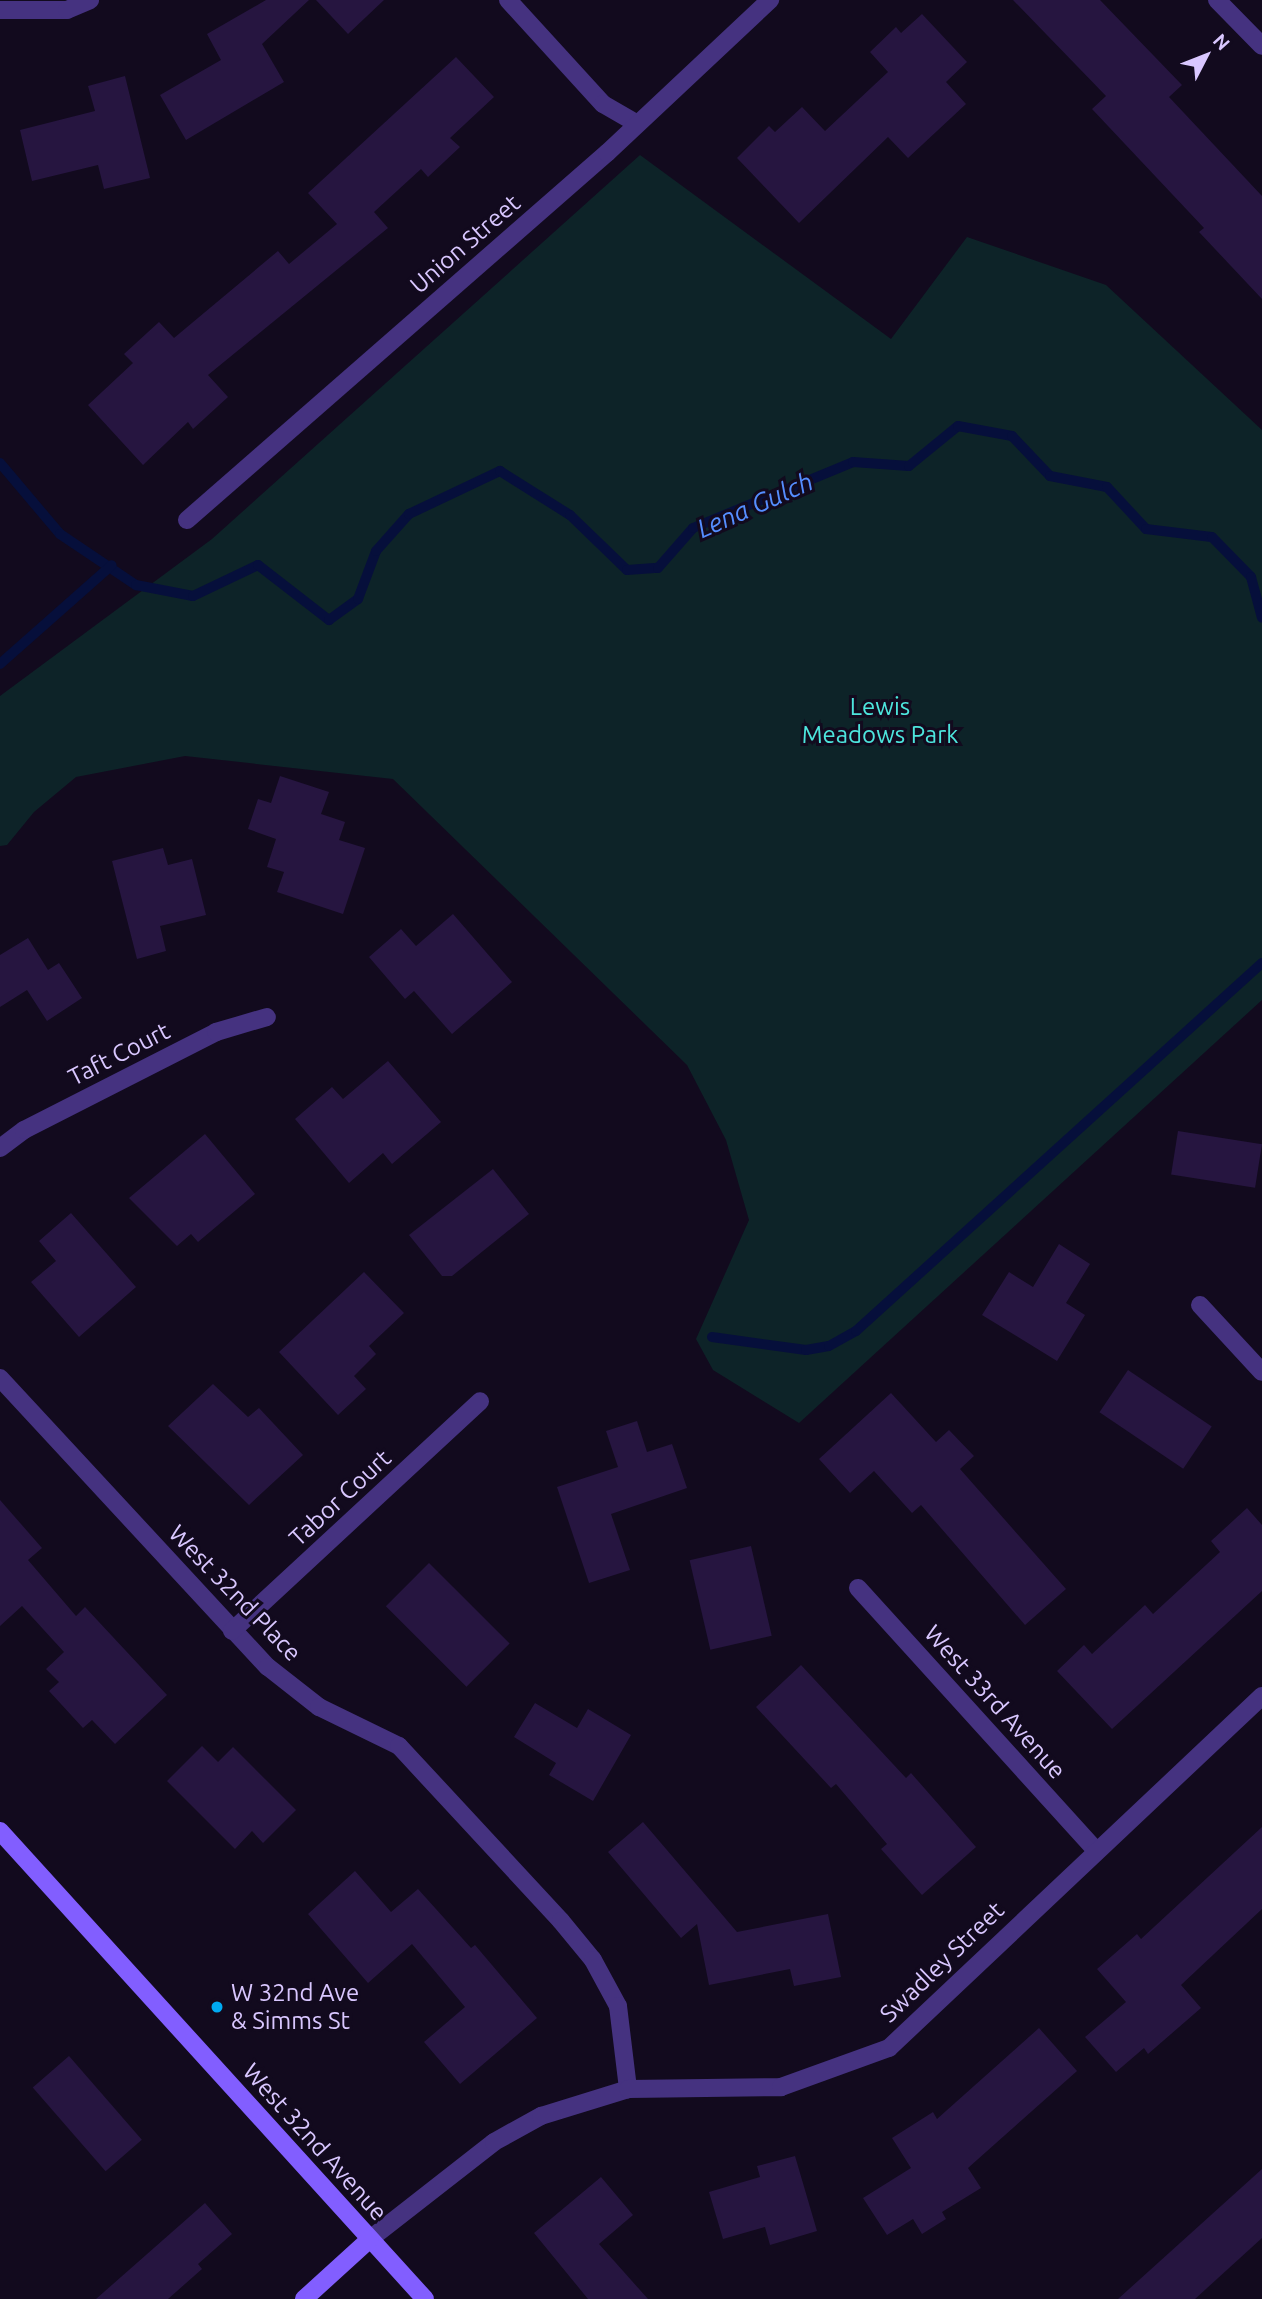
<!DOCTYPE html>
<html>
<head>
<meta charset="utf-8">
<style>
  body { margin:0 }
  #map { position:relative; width:1262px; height:2299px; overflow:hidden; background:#120a1e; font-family:Ubuntu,sans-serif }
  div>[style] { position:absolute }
  .green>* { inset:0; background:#0d2328 }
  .stream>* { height:10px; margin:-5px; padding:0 5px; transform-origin:5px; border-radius:5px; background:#060f3b }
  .building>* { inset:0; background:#261540; transform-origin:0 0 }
  .street>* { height:18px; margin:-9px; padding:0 9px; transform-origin:9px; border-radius:9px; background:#453280 }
  .secondary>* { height:18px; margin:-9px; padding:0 9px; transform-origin:9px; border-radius:9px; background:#825eff }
  .dots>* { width:19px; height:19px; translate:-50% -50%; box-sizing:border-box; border:4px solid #120a1e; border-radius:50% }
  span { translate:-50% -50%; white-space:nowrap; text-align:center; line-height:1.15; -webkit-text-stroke:6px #120a1e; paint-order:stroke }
  .street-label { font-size:24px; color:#d9c7ff }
  .park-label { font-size:24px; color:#4de5dd }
  .poi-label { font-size:24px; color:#d9c7ff }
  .left { translate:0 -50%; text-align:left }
  .water-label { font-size:26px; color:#558eff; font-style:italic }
  .north { position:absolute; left:1171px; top:21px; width:70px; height:70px; -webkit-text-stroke:5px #120a1e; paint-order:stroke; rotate:48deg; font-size:19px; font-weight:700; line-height:28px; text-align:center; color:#d9c7ff }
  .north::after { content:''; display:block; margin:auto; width:24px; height:32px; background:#d9c7ff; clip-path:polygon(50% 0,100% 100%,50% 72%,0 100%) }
</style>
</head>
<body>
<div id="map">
  <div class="green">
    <i style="clip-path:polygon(640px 155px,891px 339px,967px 237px,1106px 285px,1262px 430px,1262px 1000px,799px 1423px,713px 1370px,696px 1339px,749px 1220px,726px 1140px,687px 1065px,393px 779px,185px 756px,76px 777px,34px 812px,7px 845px,0 846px,0 696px,212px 539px)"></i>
  </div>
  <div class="stream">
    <i style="left:0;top:463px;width:93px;rotate:49.8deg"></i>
    <i style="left:60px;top:534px;width:92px;rotate:33.9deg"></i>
    <i style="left:136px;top:585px;width:58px;rotate:10.9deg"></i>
    <i style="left:193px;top:596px;width:72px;rotate:-25.5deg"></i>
    <i style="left:258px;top:565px;width:90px;rotate:37.8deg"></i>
    <i style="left:329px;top:620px;width:36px;rotate:-36deg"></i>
    <i style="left:358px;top:599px;width:51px;rotate:-69.4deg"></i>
    <i style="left:376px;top:551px;width:50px;rotate:-48.3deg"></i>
    <i style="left:409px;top:514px;width:101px;rotate:-25.3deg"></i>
    <i style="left:500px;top:471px;width:83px;rotate:32.2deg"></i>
    <i style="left:570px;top:515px;width:79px;rotate:44deg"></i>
    <i style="left:627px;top:570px;width:31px;rotate:-4deg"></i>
    <i style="left:658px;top:568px;width:53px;rotate:-48.8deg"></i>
    <i style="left:693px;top:528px;width:173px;rotate:-22.4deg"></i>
    <i style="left:853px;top:462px;width:56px;rotate:4.1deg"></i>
    <i style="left:909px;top:466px;width:63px;rotate:-39.2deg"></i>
    <i style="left:958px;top:426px;width:55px;rotate:10.5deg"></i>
    <i style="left:1012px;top:436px;width:55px;rotate:46.5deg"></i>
    <i style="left:1050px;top:476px;width:58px;rotate:10.9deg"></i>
    <i style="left:1107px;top:487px;width:57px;rotate:47.1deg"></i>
    <i style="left:1146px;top:529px;width:66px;rotate:6.9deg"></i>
    <i style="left:1212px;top:537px;width:56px;rotate:45.7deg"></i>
    <i style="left:1251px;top:577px;width:42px;rotate:75deg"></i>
    <i style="left:0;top:664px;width:149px;rotate:-41.5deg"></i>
    <i style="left:712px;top:1337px;width:95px;rotate:7.9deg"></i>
    <i style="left:806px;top:1350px;width:23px;rotate:-10deg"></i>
    <i style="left:829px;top:1346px;width:31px;rotate:-29deg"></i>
    <i style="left:856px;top:1331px;width:548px;rotate:-42.19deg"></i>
  </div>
  <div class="building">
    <i style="clip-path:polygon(266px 0,309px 0,262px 44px,284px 82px,186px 140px,160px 95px,221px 60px,207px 34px)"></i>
    <i style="clip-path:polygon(316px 0,384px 0,348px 34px)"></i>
    <i style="clip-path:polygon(1013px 0,1100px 0,1182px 85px,1169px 97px,1262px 196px,1262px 299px,1199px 232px,1204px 228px,1092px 109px,1106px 96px)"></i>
    <i style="clip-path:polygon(922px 14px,967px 62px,946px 82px,966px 104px,908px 158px,888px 137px,799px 223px,737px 158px,769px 126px,775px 132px,802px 107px,825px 131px,888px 72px,870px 52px,896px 27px,901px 33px)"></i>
    <i style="clip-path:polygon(456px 57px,494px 97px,450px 138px,460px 147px,428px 177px,421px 169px,374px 212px,388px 228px,208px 375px,228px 397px,193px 429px,188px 422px,143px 465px,88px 405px,133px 363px,124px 354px,159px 322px,174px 338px,278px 251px,289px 264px,337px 224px,308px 193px)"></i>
    <i style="clip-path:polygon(125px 76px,150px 178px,104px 189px,98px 165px,32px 181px,20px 130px,95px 111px,88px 86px)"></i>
    <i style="clip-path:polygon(280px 776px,329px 792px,321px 814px,345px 822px,339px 840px,365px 848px,343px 914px,277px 892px,284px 872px,267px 867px,276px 839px,248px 829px,258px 799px,271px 803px)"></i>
    <i style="clip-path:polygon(163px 848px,168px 865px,192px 859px,206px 915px,160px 926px,166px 951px,137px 959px,112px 861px)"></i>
    <i style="clip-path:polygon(453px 914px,512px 982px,452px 1034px,414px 991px,405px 999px,369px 957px,401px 929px,416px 946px)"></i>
    <i style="clip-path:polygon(28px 938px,48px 970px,59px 963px,82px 998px,47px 1021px,27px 990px,0 1007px,0 955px)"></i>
    <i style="clip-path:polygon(388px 1061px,441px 1122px,392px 1164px,383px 1153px,349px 1183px,295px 1119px,332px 1087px,343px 1099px)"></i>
    <i style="left:1178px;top:1131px;width:85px;height:44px;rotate:9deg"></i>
    <i style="clip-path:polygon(205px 1134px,255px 1194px,198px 1242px,191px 1234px,177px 1246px,129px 1198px)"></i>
    <i style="clip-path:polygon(493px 1169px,529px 1214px,452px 1276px,442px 1276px,409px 1235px)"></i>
    <i style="clip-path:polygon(71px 1213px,136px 1287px,79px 1337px,31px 1282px,56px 1261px,39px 1241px)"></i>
    <i style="clip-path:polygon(1059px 1244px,1090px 1264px,1066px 1303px,1085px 1315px,1057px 1361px,982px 1315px,1009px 1272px,1033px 1287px)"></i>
    <i style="clip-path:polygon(364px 1272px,404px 1313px,369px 1346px,376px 1354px,354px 1376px,366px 1389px,338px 1415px,279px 1352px)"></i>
    <i style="left:1128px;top:1370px;width:101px;height:51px;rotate:34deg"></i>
    <i style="clip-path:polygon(213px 1384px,248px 1417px,259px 1408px,303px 1455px,249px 1505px,168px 1426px)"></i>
    <i style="clip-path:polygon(891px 1393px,936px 1442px,949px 1430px,974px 1456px,960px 1469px,1066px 1589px,1025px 1625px,921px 1505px,912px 1513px,874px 1471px,850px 1493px,819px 1459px)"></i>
    <i style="clip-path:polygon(637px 1421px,647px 1452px,672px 1444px,687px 1488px,611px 1514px,630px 1570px,589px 1583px,557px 1487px,618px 1467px,606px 1431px)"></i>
    <i style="clip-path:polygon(0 1500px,42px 1548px,28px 1560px,76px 1616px,85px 1607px,167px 1695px,115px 1744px,92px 1720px,83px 1728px,49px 1691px,59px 1682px,46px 1669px,64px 1652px,22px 1606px,0 1626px)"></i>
    <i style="clip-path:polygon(1247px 1508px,1262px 1525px,1262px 1591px,1112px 1729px,1057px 1671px,1084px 1645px,1092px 1654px,1145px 1605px,1153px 1614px,1220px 1552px,1211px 1541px)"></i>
    <i style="left:751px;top:1546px;width:92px;height:63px;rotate:77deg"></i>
    <i style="left:429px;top:1563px;width:114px;height:61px;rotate:45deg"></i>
    <i style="clip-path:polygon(801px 1665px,906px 1778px,911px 1773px,976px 1847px,922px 1895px,881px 1849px,887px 1844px,836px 1784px,831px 1788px,756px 1707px)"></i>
    <i style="clip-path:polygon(535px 1703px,577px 1728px,588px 1709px,631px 1735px,593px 1801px,549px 1775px,556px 1763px,514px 1737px)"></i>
    <i style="clip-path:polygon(202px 1746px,218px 1762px,233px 1747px,296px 1810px,263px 1843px,252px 1831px,235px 1849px,167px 1781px)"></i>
    <i style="clip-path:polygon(643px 1822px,737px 1932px,828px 1914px,841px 1977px,794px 1986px,790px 1969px,709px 1985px,697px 1924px,681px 1938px,608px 1852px)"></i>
    <i style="clip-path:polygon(1262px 1827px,1262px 1909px,1181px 1985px,1201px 2008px,1148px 2054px,1144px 2048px,1116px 2072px,1085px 2037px,1126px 2002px,1097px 1969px,1137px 1934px,1141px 1939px)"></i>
    <i style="clip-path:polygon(355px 1871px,391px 1912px,418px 1889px,471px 1948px,475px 1945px,537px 2018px,460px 2084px,424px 2042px,465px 2007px,412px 1944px,368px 1983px,308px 1914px)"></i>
    <i style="clip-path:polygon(1039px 2028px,1077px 2071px,968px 2168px,981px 2188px,942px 2212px,946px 2219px,922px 2234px,913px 2219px,887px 2235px,863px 2198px,911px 2168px,892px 2138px,933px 2112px,937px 2119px)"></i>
    <i style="left:69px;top:2056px;width:111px;height:48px;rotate:49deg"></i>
    <i style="clip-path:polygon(795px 2156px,817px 2231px,770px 2245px,765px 2227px,723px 2239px,709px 2192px,760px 2177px,757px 2166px)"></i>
    <i style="clip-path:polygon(1262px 2169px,1262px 2238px,1195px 2299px,1118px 2299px)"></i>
    <i style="clip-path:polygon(601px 2177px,633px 2215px,599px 2244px,648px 2299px,588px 2299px,534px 2233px)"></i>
    <i style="clip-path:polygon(205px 2203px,232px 2234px,198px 2264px,202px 2269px,168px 2299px,96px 2299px)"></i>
  </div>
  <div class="street">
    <i style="left:508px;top:0;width:141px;rotate:47.6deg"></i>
    <i style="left:603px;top:104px;width:39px;rotate:30deg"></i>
    <i style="left:1217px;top:0;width:64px;rotate:45.6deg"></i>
    <i style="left:0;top:10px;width:67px"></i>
    <i style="left:67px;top:10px;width:25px;rotate:-23deg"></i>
    <i style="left:187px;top:520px;width:558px;rotate:-41.15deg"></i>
    <i style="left:607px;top:153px;width:224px;rotate:-43.2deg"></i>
    <i style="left:0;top:1148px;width:30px;rotate:-37deg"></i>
    <i style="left:24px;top:1130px;width:216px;rotate:-27deg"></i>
    <i style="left:216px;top:1032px;width:53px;rotate:-16.4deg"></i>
    <i style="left:1200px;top:1305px;width:91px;rotate:47.2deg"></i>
    <i style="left:0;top:1378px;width:394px;rotate:47.2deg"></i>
    <i style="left:268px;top:1667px;width:65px;rotate:38.1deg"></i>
    <i style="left:319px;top:1707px;width:89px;rotate:26deg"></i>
    <i style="left:399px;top:1746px;width:238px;rotate:47.2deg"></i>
    <i style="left:561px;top:1921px;width:50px;rotate:50.6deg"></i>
    <i style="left:593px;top:1960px;width:52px;rotate:61.5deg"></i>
    <i style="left:618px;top:2006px;width:84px;rotate:83.1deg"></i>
    <i style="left:858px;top:1588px;width:353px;rotate:47.8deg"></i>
    <i style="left:232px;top:1631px;width:338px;rotate:-42.8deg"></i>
    <i style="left:370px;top:2239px;width:157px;rotate:-38deg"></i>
    <i style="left:494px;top:2142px;width:54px;rotate:-29deg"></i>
    <i style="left:541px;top:2116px;width:91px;rotate:-17.2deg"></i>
    <i style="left:628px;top:2089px;width:153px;rotate:-0.7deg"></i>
    <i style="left:781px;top:2087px;width:115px;rotate:-19.9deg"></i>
    <i style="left:889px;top:2048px;width:513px;rotate:-43.34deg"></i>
  </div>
  <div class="secondary">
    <i style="left:0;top:1831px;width:632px;rotate:47.76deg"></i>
    <i style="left:304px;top:2299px;width:89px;rotate:-42.3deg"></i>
  </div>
  <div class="dots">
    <i style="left:217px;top:2007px;background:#00aaf2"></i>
  </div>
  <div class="street-label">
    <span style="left:465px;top:244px;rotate:-41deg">Union Street</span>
    <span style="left:119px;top:1054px;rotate:-27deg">Taft Court</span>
    <span style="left:340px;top:1498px;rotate:-43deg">Tabor Court</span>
    <span style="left:235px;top:1593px;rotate:46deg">West 32nd Place</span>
    <span style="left:995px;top:1702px;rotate:48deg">West 33rd Avenue</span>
    <span style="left:942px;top:1962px;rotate:-44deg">Swadley Street</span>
    <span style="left:315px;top:2142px;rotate:48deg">West 32nd Avenue</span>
  </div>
  <div class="park-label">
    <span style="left:880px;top:721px">Lewis<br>Meadows Park</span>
  </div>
  <div class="poi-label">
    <span class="left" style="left:231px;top:2007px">W 32nd Ave<br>&amp; Simms St</span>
  </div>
  <div class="water-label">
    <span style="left:755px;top:505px;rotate:-24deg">Lena Gulch</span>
  </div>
  <div class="north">N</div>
</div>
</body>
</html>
